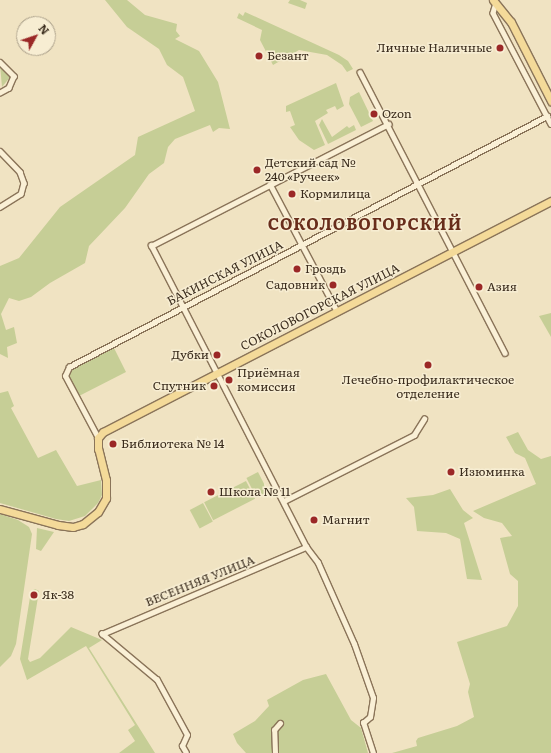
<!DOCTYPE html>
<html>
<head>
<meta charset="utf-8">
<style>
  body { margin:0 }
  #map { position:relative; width:551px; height:753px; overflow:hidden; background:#f0e3c2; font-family:Literata,serif }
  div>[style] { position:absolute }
  .green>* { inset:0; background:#c6ce96; transform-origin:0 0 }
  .roads { filter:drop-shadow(1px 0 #8a7459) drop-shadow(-1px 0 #8a7459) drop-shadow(0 1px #8a7459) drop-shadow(0 -1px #8a7459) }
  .minor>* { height:4.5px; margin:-2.25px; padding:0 2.25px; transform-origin:2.25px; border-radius:2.25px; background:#faf0d6 }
  .primary>* { height:7px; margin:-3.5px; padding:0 3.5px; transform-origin:3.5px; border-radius:3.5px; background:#f4da99 }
  .dots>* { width:11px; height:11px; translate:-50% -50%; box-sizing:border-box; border:2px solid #f7edd2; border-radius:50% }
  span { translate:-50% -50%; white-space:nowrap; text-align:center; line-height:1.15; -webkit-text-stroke:3px #f7edd2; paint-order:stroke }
  .poi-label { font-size:12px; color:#3a2c1d }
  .right { translate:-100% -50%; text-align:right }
  .left { translate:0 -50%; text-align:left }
  .street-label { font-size:12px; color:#3a2c1d }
  .district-label { font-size:16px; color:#682d1b; font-weight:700; letter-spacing:1px }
  .north { position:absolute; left:16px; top:16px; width:40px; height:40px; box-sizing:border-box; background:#f7edd2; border:1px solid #aba08a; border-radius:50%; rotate:50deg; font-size:11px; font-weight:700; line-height:16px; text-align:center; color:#3a2c1d }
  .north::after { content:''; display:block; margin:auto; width:14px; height:18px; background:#9b2827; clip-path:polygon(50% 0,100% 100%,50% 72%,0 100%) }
</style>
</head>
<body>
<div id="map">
  <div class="green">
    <i style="clip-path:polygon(105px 0,127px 0,145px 15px,177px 24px,176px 31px,180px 36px,175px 39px,199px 51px,218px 82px,230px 129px,219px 128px,213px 132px,210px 125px,175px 139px,168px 147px,164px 163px,149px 174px,125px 208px,89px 246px,85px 263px,50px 283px,31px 297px,19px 301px,9px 298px,1px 314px,6px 330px,14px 327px,17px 343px,7px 347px,8px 358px,0 354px,0 266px,19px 258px,60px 207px,135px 155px,138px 137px,195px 111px,183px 77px,167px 65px,159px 49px,127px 27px)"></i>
    <i style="clip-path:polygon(290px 0,300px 0,307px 3px,305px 9px,288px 3px)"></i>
    <i style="clip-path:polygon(245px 12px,339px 55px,348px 61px,353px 69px,347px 72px,342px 65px,327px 55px,299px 50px,273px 65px,260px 40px,262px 30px,237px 18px,239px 13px,243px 16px)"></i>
    <i style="clip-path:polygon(0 65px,10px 72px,11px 76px,2px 87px)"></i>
    <i style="clip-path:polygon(336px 83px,344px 106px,337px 110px,335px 106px,326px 110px,328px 113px,315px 121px,325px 145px,314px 150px,299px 140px,290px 127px,295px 125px,290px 111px,286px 112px,286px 106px)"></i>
    <i style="clip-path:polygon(359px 92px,373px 121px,361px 127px,349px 104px,350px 97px)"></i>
    <i style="clip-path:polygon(322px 119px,332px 137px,347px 126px,349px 128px,354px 125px,356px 130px,328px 144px,319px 125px)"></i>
    <i style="clip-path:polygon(551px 313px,551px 337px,539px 316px)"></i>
    <i style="clip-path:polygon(113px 346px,126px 372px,79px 396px,68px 374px,70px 369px)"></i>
    <i style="clip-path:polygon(8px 391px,14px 406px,11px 408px,38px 458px,56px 450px,77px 486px,101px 480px,102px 495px,98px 503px,85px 516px,69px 521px,56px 519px,0 503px,0 393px)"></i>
    <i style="clip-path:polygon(518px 432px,528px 450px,541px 459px,551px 456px,551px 753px,392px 753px,417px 746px,416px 741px,418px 738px,457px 726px,474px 717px,468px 692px,470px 684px,457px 642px,507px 626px,518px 606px,518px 581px,510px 574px,500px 538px,512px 536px,502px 523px,484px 518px,473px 511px,536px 484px,525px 458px,515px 453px,506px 437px)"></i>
    <i style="left:258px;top:472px;width:22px;height:13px;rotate:63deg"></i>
    <i style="left:246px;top:481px;width:20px;height:47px;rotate:63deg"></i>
    <i style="clip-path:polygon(450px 489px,463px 510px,473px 518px,464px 523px,482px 580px,467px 579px,460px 539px,446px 533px,417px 531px,414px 507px,406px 498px,433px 495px)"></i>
    <i style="left:203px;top:503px;width:21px;height:15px;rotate:62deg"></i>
    <i style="clip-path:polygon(0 514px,18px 520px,29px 527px,32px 534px,16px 644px,11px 656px,0 667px)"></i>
    <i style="clip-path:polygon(37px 528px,54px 532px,41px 551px,36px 549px)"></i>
    <i style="clip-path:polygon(35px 589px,39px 591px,28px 659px,30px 662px,40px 658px,71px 627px,102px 640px,89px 648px,155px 753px,119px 753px,135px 741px,128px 730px,135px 725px,86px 646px,27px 680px,20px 659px,31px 591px)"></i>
    <i style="clip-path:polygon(326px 674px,351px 720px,361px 728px,368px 753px,246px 753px,237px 743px,233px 734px,255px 721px,269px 706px,267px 700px,303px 680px)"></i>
  </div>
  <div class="roads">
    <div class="minor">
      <i style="left:496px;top:3px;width:10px;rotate:107deg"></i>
      <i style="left:493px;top:13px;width:125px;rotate:62.4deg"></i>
      <i style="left:0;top:62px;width:20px;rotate:45deg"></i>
      <i style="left:14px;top:76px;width:13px;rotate:113deg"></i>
      <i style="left:9px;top:88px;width:10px;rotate:151deg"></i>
      <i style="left:360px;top:72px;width:316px;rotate:62.7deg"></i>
      <i style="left:0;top:151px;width:29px;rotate:46deg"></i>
      <i style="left:20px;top:172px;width:12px;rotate:70deg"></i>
      <i style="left:24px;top:183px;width:11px;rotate:105deg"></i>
      <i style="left:21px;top:194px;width:25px;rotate:148deg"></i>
      <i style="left:270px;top:184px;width:144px;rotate:62.2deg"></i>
      <i style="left:98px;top:438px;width:70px;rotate:-118deg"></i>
      <i style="left:65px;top:376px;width:10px;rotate:-66deg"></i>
      <i style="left:69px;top:367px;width:540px;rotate:-27.7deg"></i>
      <i style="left:284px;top:501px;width:146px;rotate:-26.9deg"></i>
      <i style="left:414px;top:435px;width:19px;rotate:-58deg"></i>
      <i style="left:186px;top:753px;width:8px;rotate:-120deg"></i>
      <i style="left:182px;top:746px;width:12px;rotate:-66deg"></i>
      <i style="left:187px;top:735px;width:63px;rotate:-118.6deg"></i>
      <i style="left:157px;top:680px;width:72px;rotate:-140.1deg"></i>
      <i style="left:102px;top:634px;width:222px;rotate:-23.1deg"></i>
      <i style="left:275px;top:753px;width:23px;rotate:-92deg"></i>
      <i style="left:274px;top:730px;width:9px;rotate:-49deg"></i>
      <i style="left:373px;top:753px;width:32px;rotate:-108deg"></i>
      <i style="left:363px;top:723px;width:9px;rotate:-41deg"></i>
      <i style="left:370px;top:717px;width:19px;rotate:-81deg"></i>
      <i style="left:373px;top:698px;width:57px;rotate:-109.4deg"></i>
      <i style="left:354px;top:644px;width:89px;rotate:-114deg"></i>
      <i style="left:318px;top:563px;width:20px;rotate:-127deg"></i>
      <i style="left:306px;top:547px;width:339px;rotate:-117.2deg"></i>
      <i style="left:151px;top:246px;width:267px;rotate:-27.2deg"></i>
    </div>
    <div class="primary">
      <i style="left:493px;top:0;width:28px;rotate:51deg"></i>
      <i style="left:511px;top:22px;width:89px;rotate:63.1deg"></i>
      <i style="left:0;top:509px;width:60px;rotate:15.4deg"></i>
      <i style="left:58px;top:525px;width:15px;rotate:8deg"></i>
      <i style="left:73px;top:527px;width:10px;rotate:-17deg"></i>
      <i style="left:83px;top:524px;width:19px;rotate:-39deg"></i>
      <i style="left:98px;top:512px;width:16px;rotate:-60deg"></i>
      <i style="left:106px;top:498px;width:18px;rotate:-90deg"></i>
      <i style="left:106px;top:480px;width:32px;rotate:-104deg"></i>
      <i style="left:98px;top:449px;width:11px;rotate:-90deg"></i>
      <i style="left:98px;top:438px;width:8px;rotate:-50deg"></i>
      <i style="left:103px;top:432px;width:504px;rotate:-27.28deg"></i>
    </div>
  </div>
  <div class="dots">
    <i style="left:500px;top:48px;background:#9b2827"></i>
    <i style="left:259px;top:56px;background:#9b2827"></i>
    <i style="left:374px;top:114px;background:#9b2827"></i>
    <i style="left:257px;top:170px;background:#9b2827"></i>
    <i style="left:292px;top:194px;background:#9b2827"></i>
    <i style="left:297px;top:269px;background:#9b2827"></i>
    <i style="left:333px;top:285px;background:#9b2827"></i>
    <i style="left:479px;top:287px;background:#9b2827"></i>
    <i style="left:217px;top:355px;background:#9b2827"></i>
    <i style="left:428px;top:365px;background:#9b2827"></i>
    <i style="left:229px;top:380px;background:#9b2827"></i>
    <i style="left:214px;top:386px;background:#9b2827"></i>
    <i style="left:113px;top:444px;background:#9b2827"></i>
    <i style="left:451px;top:472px;background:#9b2827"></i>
    <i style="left:211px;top:492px;background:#9b2827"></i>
    <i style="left:314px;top:520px;background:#9b2827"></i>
    <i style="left:34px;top:595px;background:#9b2827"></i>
  </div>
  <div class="poi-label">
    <span class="right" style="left:492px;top:48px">Личные Наличные</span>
    <span class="left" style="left:267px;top:56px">Безант</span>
    <span class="left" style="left:382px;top:114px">Ozon</span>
    <span class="left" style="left:265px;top:170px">Детский сад №<br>240 «Ручеек»</span>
    <span class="left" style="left:300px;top:194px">Кормилица</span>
    <span class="left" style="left:305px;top:269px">Гроздь</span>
    <span class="right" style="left:325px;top:285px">Садовник</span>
    <span class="left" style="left:487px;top:287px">Азия</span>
    <span class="right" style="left:209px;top:355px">Дубки</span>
    <span class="left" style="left:237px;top:380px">Приёмная<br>комиссия</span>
    <span style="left:428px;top:387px">Лечебно-профилактическое<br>отделение</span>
    <span class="right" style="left:206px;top:386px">Спутник</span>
    <span class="left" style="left:121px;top:444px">Библиотека № 14</span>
    <span class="left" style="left:459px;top:472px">Изюминка</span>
    <span class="left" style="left:219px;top:492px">Школа № 11</span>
    <span class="left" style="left:322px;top:520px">Магнит</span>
    <span class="left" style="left:42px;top:595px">Як-38</span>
  </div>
  <div class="street-label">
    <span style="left:225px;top:273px;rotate:-27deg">БАКИНСКАЯ УЛИЦА</span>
    <span style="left:320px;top:307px;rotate:-27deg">СОКОЛОВОГОРСКАЯ УЛИЦА</span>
    <span style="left:200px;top:581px;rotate:-22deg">ВЕСЕННЯЯ УЛИЦА</span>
  </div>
  <div class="district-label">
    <span style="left:365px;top:223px">СОКОЛОВОГОРСКИЙ</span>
  </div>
  <div class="north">N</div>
</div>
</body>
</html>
